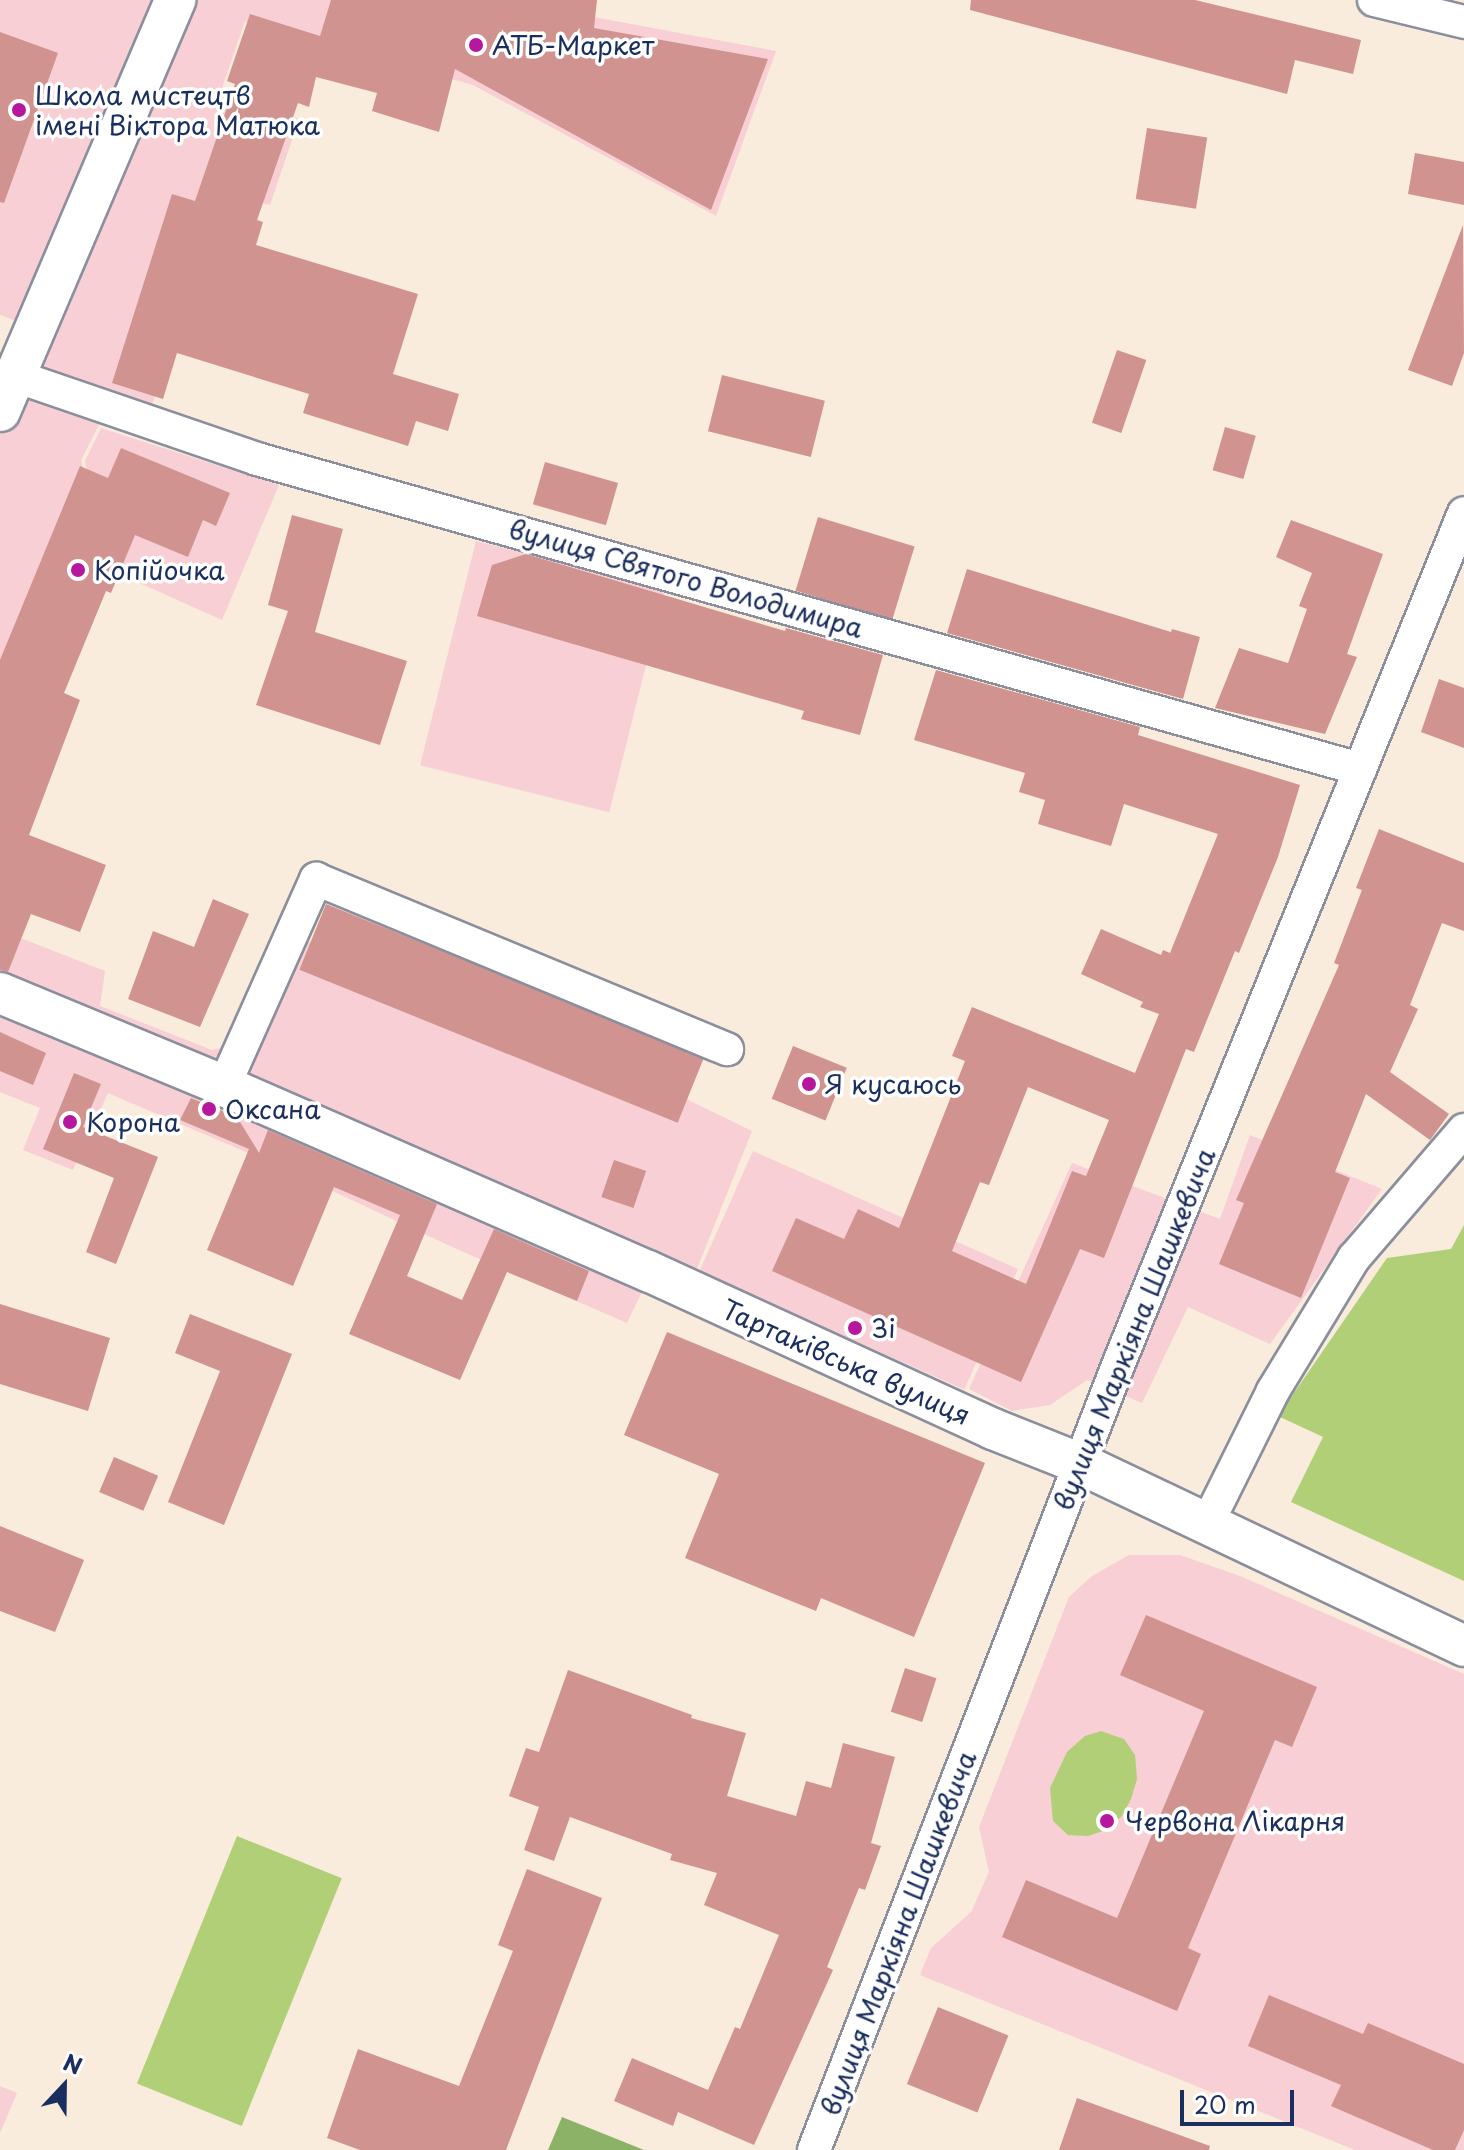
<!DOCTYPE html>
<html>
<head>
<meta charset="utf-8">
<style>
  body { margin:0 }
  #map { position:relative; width:1464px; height:2150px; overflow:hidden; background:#f9ecdc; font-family:"Playpen Sans",sans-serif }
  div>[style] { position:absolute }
  .built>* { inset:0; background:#f7cfd4; transform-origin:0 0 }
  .green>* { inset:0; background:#b0cf77; transform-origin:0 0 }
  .forest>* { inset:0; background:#8cb268 }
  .building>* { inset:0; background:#d0938f; transform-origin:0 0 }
  .roads { filter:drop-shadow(2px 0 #8a8e9d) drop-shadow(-2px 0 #8a8e9d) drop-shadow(0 2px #8a8e9d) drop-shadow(0 -2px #8a8e9d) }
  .minor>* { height:32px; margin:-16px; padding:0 16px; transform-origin:16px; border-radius:16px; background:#fff }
  .tertiary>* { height:40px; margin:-20px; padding:0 20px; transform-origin:20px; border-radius:20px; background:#fff }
  .dots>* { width:22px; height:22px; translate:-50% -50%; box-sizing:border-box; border:4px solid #fff; border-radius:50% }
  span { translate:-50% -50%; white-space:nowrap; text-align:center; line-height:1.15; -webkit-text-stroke:7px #fff; paint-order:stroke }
  .poi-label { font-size:26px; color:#1b2f5e }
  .left { translate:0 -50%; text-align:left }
  .street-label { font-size:26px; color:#1b2f5e }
  .north { position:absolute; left:24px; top:2046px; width:80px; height:80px; -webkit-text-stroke:6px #fff; paint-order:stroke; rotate:22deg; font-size:22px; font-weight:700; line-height:32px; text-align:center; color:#1b2f5e }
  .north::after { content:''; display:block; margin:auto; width:28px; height:36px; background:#1b2f5e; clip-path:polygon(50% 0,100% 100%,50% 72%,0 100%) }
  .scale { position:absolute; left:1180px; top:2090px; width:114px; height:36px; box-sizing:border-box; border:4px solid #1b2f5e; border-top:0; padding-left:10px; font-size:24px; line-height:28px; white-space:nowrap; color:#1b2f5e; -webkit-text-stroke:6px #fff; paint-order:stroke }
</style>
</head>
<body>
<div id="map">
  <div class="built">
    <i style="clip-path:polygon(0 0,163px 0,29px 313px,14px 320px,0 315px)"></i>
    <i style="clip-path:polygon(171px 0,502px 0,776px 51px,716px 216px,473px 85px,245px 21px,221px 91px,299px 119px,270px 205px,223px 194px,142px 435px,101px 421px,81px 460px,103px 570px,0 750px,0 398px)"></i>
    <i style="clip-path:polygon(101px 428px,279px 485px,222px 620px,106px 568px,85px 461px)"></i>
    <i style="left:476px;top:541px;width:195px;height:231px;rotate:14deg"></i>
    <i style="clip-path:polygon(0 930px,105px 971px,100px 1006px,212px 1050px,260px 1039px,297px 937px,674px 1093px,752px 1131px,696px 1271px,660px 1254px,627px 1323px,450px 1246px,279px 1166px,108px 1093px,73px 1170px,23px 1150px,40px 1108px,0 1092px)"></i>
    <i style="clip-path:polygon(1250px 1135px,1382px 1189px,1270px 1344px,1188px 1307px,1142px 1403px,1087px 1380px,1050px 1405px,1012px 1411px,969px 1389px,1072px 1163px,1220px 1219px)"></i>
    <i style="left:753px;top:1151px;width:290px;height:132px;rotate:24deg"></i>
    <i style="clip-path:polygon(1129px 1555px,1180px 1555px,1240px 1576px,1464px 1674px,1464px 2150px,1355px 2150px,920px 1975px,931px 1948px,971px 1912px,989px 1872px,979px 1827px,1069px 1597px,1092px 1576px)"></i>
    <i style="clip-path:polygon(0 2086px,17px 2093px,0 2133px)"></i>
  </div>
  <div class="green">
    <i style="clip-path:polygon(1464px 1225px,1464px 1581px,1291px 1502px,1323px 1437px,1278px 1416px,1387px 1258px,1451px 1249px)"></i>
    <i style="clip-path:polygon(1101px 1731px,1124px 1739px,1135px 1755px,1137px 1779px,1131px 1799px,1122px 1816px,1106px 1830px,1088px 1836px,1068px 1835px,1053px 1821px,1050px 1788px,1067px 1752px,1085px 1736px)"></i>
    <i style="left:237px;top:1836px;width:113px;height:267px;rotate:22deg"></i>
  </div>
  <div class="forest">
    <i style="clip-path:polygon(562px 2117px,644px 2150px,548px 2150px)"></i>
  </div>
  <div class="building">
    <i style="clip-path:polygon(331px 0,597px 0,594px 28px,768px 59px,711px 210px,455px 69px,439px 132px,372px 111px,377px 93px,316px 77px,309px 107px,298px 103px,257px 220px,263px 222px,256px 245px,418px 294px,393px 374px,459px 394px,448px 431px,416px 421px,408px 446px,303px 413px,309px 394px,177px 353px,163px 399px,112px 383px,172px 194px,195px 201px,235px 84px,227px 81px,250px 14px,320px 36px)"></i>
    <i style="clip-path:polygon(971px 0,1195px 0,1361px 40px,1353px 74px,1295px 60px,1287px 94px,970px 10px)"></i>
    <i style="clip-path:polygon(0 32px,58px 53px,4px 203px,0 202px)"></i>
    <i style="left:1147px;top:128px;width:61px;height:72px;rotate:9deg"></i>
    <i style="clip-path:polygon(1415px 153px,1464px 162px,1464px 205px,1408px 194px)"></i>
    <i style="clip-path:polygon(1463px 225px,1464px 353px,1452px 386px,1408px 370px)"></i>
    <i style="left:1117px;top:350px;width:31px;height:77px;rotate:19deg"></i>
    <i style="left:722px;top:375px;width:106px;height:58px;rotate:14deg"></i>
    <i style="left:1225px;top:427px;width:32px;height:45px;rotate:16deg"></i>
    <i style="clip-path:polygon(121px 448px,230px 493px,216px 526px,203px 520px,188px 557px,135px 535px,111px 593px,106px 591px,64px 693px,80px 700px,29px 835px,106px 865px,80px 932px,31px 914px,8px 972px,0 970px,0 660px,80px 466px,108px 478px)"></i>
    <i style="left:545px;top:462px;width:76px;height:44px;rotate:16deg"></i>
    <i style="clip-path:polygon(292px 515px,343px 529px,315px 632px,407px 661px,380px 745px,256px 705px,288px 611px,268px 605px)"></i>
    <i style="left:818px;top:517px;width:101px;height:77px;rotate:17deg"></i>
    <i style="clip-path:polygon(1291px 520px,1383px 554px,1347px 654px,1357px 657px,1325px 734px,1215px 708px,1239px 648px,1288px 663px,1307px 609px,1299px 606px,1312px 573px,1276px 557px)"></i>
    <i style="clip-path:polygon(526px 554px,785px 631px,786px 628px,883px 655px,860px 735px,801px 719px,804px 711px,477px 616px,492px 565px)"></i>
    <i style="clip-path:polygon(967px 569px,1171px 632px,1172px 629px,1200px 637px,1183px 699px,947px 633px)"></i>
    <i style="clip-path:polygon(evenodd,936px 670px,1140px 727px,1138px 735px,1300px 785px,1278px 857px,1239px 953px,1235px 951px,1194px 1052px,1186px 1049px,1104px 1258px,1080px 1249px,1021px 1382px,772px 1271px,796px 1218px,844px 1239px,858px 1209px,899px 1228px,965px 1061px,952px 1056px,972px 1007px,1135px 1073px,1159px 1014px,1140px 1007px,1143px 1002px,1081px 974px,1101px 929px,1161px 955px,1163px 950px,1170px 953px,1218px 834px,1124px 804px,1111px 846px,1038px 824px,1045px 800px,1019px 792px,1025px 773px,914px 740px,936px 670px,1028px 1087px,1109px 1120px,1086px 1176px,1072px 1171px,1026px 1284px,952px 1251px,980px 1182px,989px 1185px,1028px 1087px)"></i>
    <i style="clip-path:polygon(1439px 679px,1464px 688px,1464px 748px,1421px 732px)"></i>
    <i style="clip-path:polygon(1379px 829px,1464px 863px,1464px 931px,1442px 923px,1410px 1005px,1418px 1009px,1390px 1072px,1449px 1114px,1430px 1140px,1366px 1094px,1335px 1172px,1350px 1178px,1301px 1298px,1219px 1264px,1244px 1203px,1236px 1200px,1339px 965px,1334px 963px,1362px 890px,1356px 888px)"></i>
    <i style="clip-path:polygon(213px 899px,249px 914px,200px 1027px,128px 999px,153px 931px,194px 947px)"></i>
    <i style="left:326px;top:904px;width:408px;height:71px;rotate:22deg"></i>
    <i style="clip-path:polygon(0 1032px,46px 1053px,33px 1085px,0 1071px)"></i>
    <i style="left:793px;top:1046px;width:58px;height:57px;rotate:22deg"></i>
    <i style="clip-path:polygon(74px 1073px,101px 1084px,83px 1127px,158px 1157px,116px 1264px,86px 1252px,114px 1178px,43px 1149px)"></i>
    <i style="clip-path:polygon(191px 1098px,237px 1117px,259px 1153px,268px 1130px,437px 1204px,407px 1276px,462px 1300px,494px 1229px,589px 1271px,577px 1301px,507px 1272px,460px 1380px,349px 1334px,400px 1215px,334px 1187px,293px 1286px,207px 1250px,249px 1149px,180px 1120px)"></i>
    <i style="left:614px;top:1160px;width:34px;height:39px;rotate:19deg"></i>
    <i style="clip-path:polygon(0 1304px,110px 1338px,88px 1411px,0 1384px)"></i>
    <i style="clip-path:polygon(190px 1314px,292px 1354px,224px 1525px,168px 1502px,220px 1371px,175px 1353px)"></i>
    <i style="clip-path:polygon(667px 1332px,985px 1463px,914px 1637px,821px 1598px,816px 1611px,685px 1558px,719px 1474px,624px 1435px)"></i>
    <i style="left:114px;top:1457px;width:48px;height:38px;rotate:23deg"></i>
    <i style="clip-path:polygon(0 1526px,84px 1560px,55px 1632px,0 1611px)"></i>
    <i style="clip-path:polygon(1146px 1615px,1317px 1687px,1292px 1747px,1275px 1740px,1188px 1948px,1201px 1954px,1177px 2011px,1002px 1937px,1026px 1880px,1117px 1918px,1204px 1711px,1120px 1675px)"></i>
    <i style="left:905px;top:1668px;width:33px;height:46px;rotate:18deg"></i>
    <i style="clip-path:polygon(568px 1670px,692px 1715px,691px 1718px,746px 1733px,727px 1796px,796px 1816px,806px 1781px,831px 1788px,843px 1743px,895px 1757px,871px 1843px,881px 1846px,865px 1890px,859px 1888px,827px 1967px,833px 1970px,754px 2145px,678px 2112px,673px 2126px,614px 2101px,632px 2058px,708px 2090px,735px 2027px,740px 2029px,779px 1935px,704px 1905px,717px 1873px,670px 1860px,672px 1854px,570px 1817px,554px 1861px,524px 1850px,539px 1807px,509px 1796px,526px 1748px,539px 1752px)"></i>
    <i style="clip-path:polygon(527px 1869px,602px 1898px,506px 2150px,360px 2150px,327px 2138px,358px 2049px,459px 2086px,513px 1951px,498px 1945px)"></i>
    <i style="clip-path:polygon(1269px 1995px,1363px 2034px,1368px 2023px,1464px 2064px,1464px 2130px,1455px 2150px,1433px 2150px,1331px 2106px,1341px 2085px,1248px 2046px)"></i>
    <i style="left:938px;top:2007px;width:76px;height:83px;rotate:22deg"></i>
    <i style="clip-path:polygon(1077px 2098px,1210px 2146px,1209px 2150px,1059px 2150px)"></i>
  </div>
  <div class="roads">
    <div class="minor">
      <i style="left:1374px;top:0;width:93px;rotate:13.7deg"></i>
      <i style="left:15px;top:376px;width:256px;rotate:18.9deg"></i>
      <i style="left:257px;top:459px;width:1146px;rotate:15.7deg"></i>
      <i style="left:224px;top:1086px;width:227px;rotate:-66deg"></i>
      <i style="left:316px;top:879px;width:445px;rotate:22.5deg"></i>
      <i style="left:1207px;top:1524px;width:148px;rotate:-63.6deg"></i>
      <i style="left:1273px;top:1391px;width:156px;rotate:-58.7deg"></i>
      <i style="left:1354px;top:1258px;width:169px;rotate:-49.3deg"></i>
      <i style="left:814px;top:2150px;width:844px;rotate:-68.82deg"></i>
      <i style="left:1119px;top:1363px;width:917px;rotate:-67.91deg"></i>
    </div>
    <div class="tertiary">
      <i style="left:0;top:411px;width:447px;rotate:-66.9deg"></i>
      <i style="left:0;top:993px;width:243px;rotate:22.5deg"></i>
      <i style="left:224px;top:1086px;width:463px;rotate:23.6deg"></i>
      <i style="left:648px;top:1271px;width:379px;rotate:24.6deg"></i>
      <i style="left:993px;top:1429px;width:95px;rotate:21.7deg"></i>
      <i style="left:1081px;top:1464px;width:424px;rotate:25.4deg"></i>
    </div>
  </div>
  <div class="dots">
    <i style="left:476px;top:45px;background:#b5179e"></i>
    <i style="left:19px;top:110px;background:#b5179e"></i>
    <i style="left:78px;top:570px;background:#b5179e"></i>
    <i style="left:809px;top:1084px;background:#b5179e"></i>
    <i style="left:209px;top:1109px;background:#b5179e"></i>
    <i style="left:70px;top:1122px;background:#b5179e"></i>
    <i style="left:855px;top:1328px;background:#b5179e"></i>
    <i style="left:1107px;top:1821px;background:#b5179e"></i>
  </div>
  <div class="poi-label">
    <span class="left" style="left:492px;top:45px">АТБ-Маркет</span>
    <span class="left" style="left:35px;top:110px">Школа мистецтв<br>імені Віктора Матюка</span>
    <span class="left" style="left:94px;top:570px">Копійочка</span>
    <span class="left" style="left:825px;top:1084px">Я кусаюсь</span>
    <span class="left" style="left:225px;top:1109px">Оксана</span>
    <span class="left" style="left:86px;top:1122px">Корона</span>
    <span class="left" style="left:871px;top:1328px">3і</span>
    <span class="left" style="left:1125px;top:1821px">Червона Лікарня</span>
  </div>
  <div class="street-label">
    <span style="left:686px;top:578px;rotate:16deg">вулиця Святого Володимира</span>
    <span style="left:1134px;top:1329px;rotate:-68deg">вулиця Маркіяна Шашкевича</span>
    <span style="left:846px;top:1362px;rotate:24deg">Тартаківська вулиця</span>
    <span style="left:898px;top:1933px;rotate:-69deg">вулиця Маркіяна Шашкевича</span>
  </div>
  <div class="north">N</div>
  <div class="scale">20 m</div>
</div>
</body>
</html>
